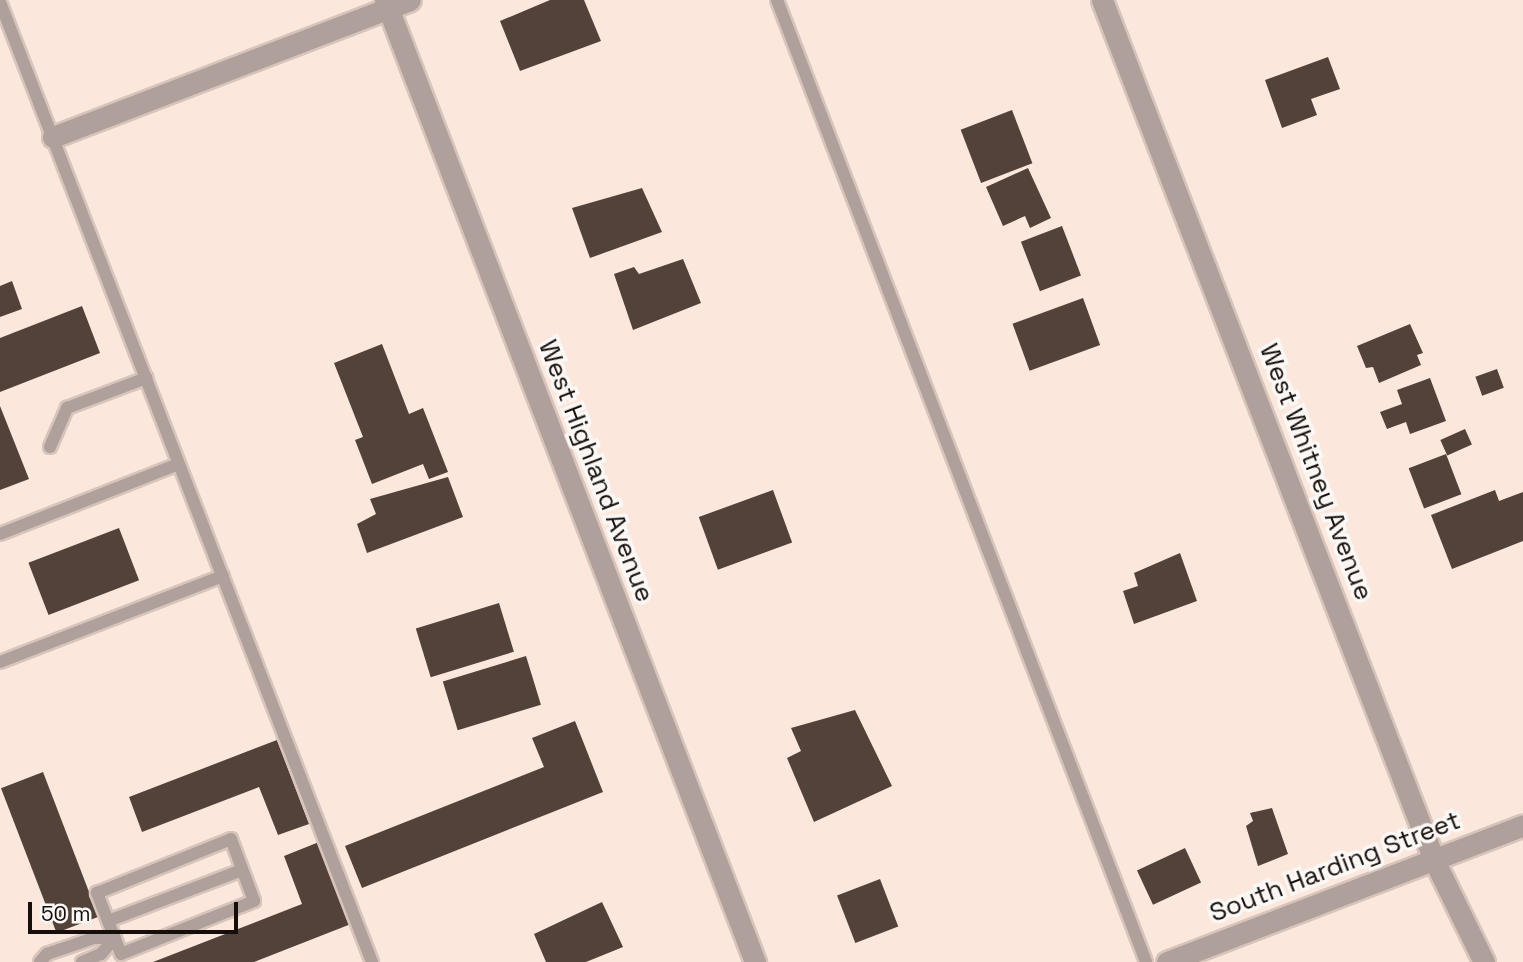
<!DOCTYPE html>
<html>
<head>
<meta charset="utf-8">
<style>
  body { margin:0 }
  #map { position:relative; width:1523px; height:962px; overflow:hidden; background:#fce7dd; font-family:"Space Grotesk",sans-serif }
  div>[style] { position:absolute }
  .building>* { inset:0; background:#53423a; transform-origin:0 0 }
  .roads { filter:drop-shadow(2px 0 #d7c4bb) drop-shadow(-2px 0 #d7c4bb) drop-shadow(0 2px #d7c4bb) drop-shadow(0 -2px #d7c4bb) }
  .service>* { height:12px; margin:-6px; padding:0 6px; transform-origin:6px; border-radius:6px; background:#afa09b }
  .minor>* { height:21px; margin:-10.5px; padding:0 10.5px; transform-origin:10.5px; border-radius:10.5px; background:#afa09b }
  .tertiary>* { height:21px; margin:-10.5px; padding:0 10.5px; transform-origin:10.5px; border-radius:10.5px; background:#afa09b }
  span { translate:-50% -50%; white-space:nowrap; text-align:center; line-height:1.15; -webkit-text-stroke:7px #fcf8f6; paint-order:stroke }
  .street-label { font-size:26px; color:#150e0b }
  .scale { position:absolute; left:28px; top:902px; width:210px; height:32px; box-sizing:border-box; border:4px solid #150e0b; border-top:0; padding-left:9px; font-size:21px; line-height:24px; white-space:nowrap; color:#150e0b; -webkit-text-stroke:5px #fcf8f6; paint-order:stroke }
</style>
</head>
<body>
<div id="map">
  <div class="building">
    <i style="clip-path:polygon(550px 0,584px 0,601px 41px,520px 71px,500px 21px)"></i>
    <i style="clip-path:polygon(1328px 57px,1340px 89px,1311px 99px,1317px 115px,1282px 128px,1265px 80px)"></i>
    <i style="left:1012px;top:110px;width:57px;height:55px;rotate:69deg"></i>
    <i style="clip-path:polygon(1028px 168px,1051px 218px,1030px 228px,1025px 216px,1003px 226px,986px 187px)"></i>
    <i style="clip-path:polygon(642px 188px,662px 232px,590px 258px,572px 208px)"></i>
    <i style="left:1062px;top:226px;width:53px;height:44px;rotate:69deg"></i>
    <i style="clip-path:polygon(683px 259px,701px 303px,633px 330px,614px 274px,634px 267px,639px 274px)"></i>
    <i style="clip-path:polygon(12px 281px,22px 309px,0 317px,0 286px)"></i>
    <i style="left:1083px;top:298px;width:50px;height:75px;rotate:70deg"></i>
    <i style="clip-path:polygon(82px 306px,100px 353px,0 392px,0 338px)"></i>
    <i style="clip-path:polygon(1410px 324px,1423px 353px,1417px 355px,1421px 365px,1379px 383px,1373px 367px,1366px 368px,1357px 346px)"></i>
    <i style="clip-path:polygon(382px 344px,409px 414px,423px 408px,448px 472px,429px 479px,423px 464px,372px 484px,355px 440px,363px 437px,334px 363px)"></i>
    <i style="left:1497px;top:369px;width:20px;height:23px;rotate:70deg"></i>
    <i style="clip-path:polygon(1430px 378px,1446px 421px,1410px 434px,1406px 422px,1387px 429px,1380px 412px,1402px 404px,1397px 390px)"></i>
    <i style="clip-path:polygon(0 406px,29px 479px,0 490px)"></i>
    <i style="left:1465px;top:429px;width:17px;height:27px;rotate:66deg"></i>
    <i style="left:1446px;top:454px;width:43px;height:40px;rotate:69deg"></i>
    <i style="clip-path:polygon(448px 477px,463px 517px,367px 553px,357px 524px,376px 514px,370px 499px)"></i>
    <i style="left:773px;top:490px;width:56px;height:79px;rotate:70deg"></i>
    <i style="clip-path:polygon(1495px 490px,1499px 501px,1523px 492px,1523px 541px,1452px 569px,1431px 515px)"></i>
    <i style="left:119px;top:528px;width:56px;height:97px;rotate:69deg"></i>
    <i style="clip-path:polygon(1180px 553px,1197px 601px,1134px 624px,1123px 591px,1138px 586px,1134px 573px)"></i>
    <i style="left:499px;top:603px;width:51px;height:87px;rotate:73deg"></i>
    <i style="left:526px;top:656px;width:51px;height:87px;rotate:73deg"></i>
    <i style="clip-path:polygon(855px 710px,892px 786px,814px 822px,787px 758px,801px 751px,791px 728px)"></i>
    <i style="clip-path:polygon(575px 721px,603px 792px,362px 888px,345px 846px,544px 767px,532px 738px)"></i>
    <i style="clip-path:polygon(277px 740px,309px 824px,278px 835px,259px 787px,142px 832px,129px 797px)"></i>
    <i style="left:43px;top:772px;width:155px;height:45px;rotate:69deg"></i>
    <i style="clip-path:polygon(1272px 808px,1288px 854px,1258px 866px,1246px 826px,1253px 821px,1250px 813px)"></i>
    <i style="clip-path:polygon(319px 842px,351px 924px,254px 962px,153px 962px,302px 904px,284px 856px)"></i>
    <i style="left:1185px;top:848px;width:38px;height:53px;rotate:65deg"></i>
    <i style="left:880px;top:879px;width:51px;height:46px;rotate:69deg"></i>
    <i style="clip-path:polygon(602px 902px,623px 947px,586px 962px,546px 962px,534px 934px)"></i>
  </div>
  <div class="roads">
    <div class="service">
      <i style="left:777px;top:0;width:1030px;rotate:69.01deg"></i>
      <i style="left:0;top:2px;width:1030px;rotate:68.82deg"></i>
      <i style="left:50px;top:447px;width:43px;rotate:-66.4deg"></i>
      <i style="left:67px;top:408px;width:85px;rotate:-20.8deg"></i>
      <i style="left:0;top:534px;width:192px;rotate:-21.4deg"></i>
      <i style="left:0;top:662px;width:239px;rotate:-21.1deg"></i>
      <i style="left:231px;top:839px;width:66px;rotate:69.6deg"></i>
      <i style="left:254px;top:901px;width:143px;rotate:158.3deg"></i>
      <i style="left:121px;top:954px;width:66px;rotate:-111.5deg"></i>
      <i style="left:97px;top:893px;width:144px;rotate:-21.9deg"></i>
      <i style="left:108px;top:921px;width:143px;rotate:-20.8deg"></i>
      <i style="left:40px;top:962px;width:11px;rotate:-49deg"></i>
      <i style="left:47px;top:954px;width:50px;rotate:-18.8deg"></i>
      <i style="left:94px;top:938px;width:21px"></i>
      <i style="left:82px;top:962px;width:21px;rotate:-23deg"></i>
      <i style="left:101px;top:954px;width:21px;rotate:-49deg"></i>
    </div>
    <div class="minor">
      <i style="left:1102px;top:0;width:922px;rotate:68.89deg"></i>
      <i style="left:1434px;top:860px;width:114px;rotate:63.9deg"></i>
      <i style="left:53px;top:137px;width:382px;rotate:-21deg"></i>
      <i style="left:1167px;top:962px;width:381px;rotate:-21deg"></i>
    </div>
    <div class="tertiary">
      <i style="left:385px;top:0;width:1031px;rotate:68.96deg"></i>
    </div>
  </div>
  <div class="street-label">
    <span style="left:596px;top:471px;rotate:69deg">West Highland Avenue</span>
    <span style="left:1316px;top:472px;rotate:69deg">West Whitney Avenue</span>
    <span style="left:1335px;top:867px;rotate:-21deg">South Harding Street</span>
  </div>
  <div class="scale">50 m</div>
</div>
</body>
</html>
